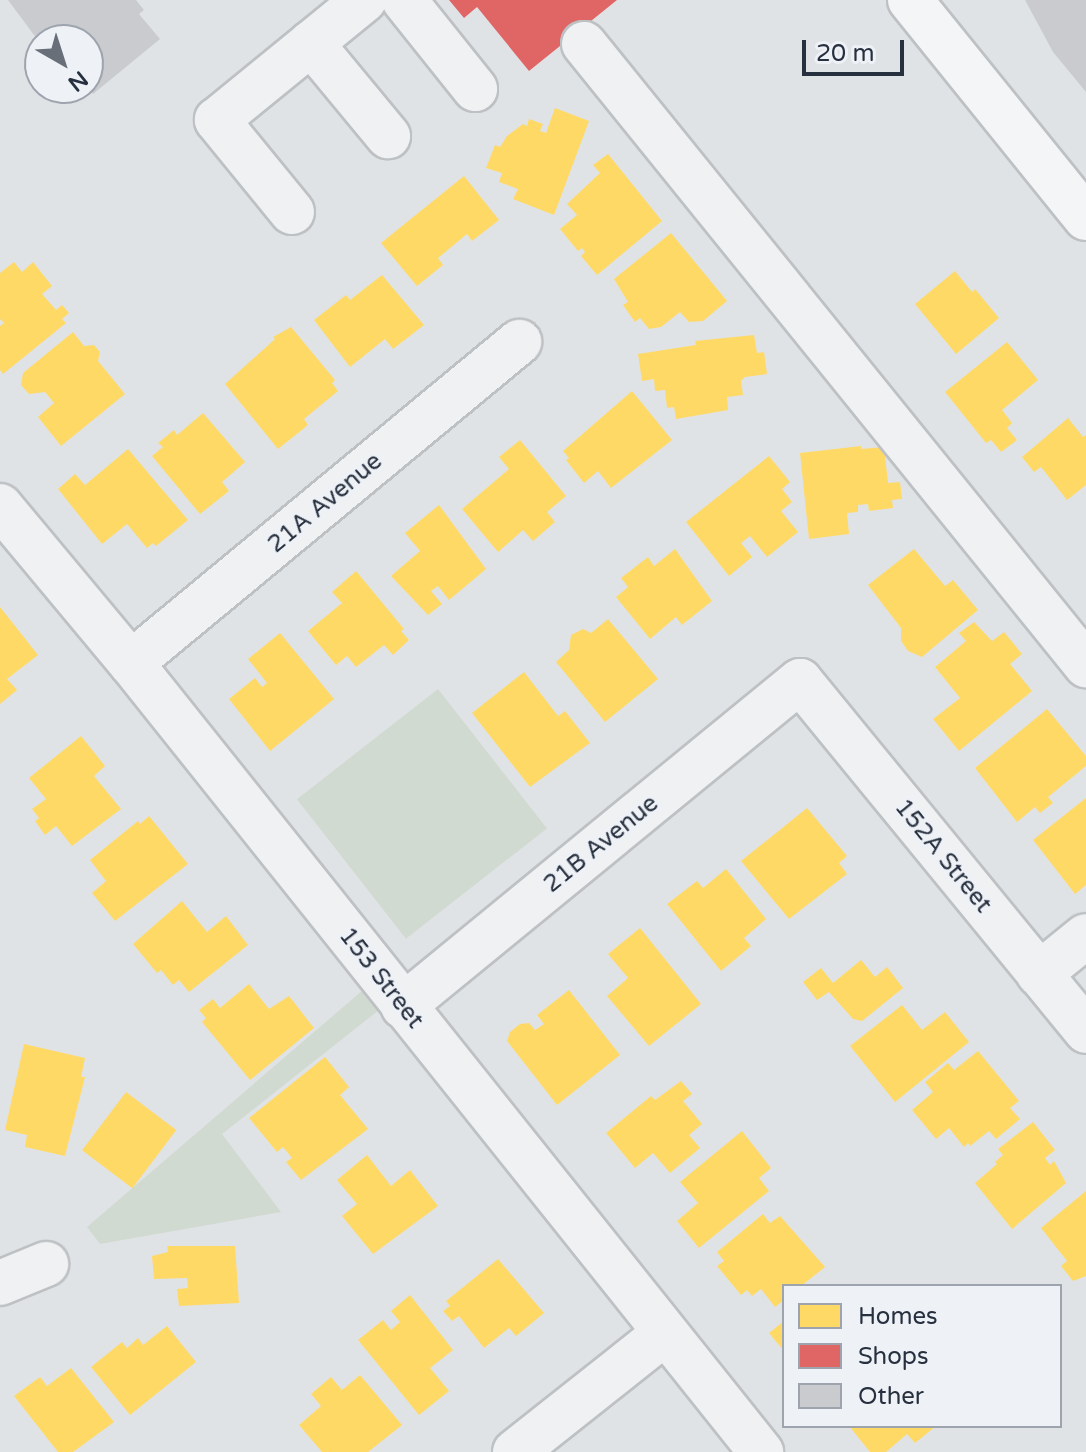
<!DOCTYPE html>
<html>
<head>
<meta charset="utf-8">
<style>
  body { margin:0 }
  #map { position:relative; width:1086px; height:1452px; overflow:hidden; background:#e0e3e6; font-family:"Varela Round",sans-serif }
  div>[style] { position:absolute }
  .green>* { inset:0; background:#d1dad1; transform-origin:0 0 }
  .homes>* { inset:0; background:#ffd966; transform-origin:0 0 }
  .shops>* { inset:0; background:#e06666 }
  .building>* { inset:0; background:#c9cbce }
  .roads { filter:drop-shadow(2px 0 #bec1c4) drop-shadow(-2px 0 #bec1c4) drop-shadow(0 2px #bec1c4) drop-shadow(0 -2px #bec1c4) }
  .minor>* { height:44px; margin:-22px; padding:0 22px; transform-origin:22px; border-radius:22px; background:#f0f1f2 }
  .major>* { height:44px; margin:-22px; padding:0 22px; transform-origin:22px; border-radius:22px; background:#f4f5f6 }
  span { translate:-50% -50%; white-space:nowrap; text-align:center; line-height:1.15; -webkit-text-stroke:8px #eef1f6; paint-order:stroke }
  .street-label { font-size:24px; color:#27303f }
  .legend { position:absolute; left:782px; top:1284px; width:280px; height:144px; box-sizing:border-box; background:#eef1f6; border:2px solid #9ea4ad; margin:0; padding:10px 14px; list-style:none; font-size:24px; color:#27303f }
  .legend li { display:flex; align-items:center; gap:16px; height:40px }
  .legend b { width:40px; border:2px solid #9ea4ad }
  .north { position:absolute; left:24px; top:24px; width:80px; height:80px; box-sizing:border-box; background:#eef1f6; border:2px solid #9ea4ad; border-radius:50%; rotate:141deg; font-size:22px; font-weight:700; line-height:32px; text-align:center; color:#27303f }
  .north::after { content:''; display:block; margin:auto; width:28px; height:36px; background:#686f79; clip-path:polygon(50% 0,100% 100%,50% 72%,0 100%) }
  .scale { position:absolute; left:802px; top:40px; width:102px; height:36px; box-sizing:border-box; border:4px solid #27303f; border-top:0; padding-left:10px; font-size:24px; line-height:28px; white-space:nowrap; color:#27303f; -webkit-text-stroke:6px #eef1f6; paint-order:stroke }
</style>
</head>
<body>
<div id="map">
  <div class="green">
    <i style="left:438px;top:689px;width:177px;height:179px;rotate:52deg"></i>
    <i style="clip-path:polygon(363px 990px,379px 1010px,222px 1134px,281px 1212px,100px 1244px,87px 1227px)"></i>
  </div>
  <div class="homes">
    <i style="clip-path:polygon(555px 108px,589px 121px,554px 215px,513px 199px,518px 189px,499px 182px,502px 173px,486px 168px,495px 145px,500px 147px,507px 136px,523px 124px,527px 126px,529px 119px,543px 124px,540px 131px,546px 133px)"></i>
    <i style="clip-path:polygon(608px 154px,662px 221px,597px 275px,581px 256px,585px 252px,582px 248px,578px 251px,560px 229px,577px 215px,567px 204px,600px 173px,593px 165px)"></i>
    <i style="clip-path:polygon(464px 176px,499px 220px,472px 241px,467px 234px,438px 258px,443px 265px,417px 286px,381px 243px)"></i>
    <i style="clip-path:polygon(671px 233px,727px 301px,703px 321px,689px 322px,680px 312px,661px 327px,649px 329px,640px 318px,635px 322px,623px 305px,628px 302px,614px 279px)"></i>
    <i style="clip-path:polygon(14px 262px,22px 272px,33px 262px,52px 286px,42px 294px,56px 310px,62px 305px,69px 313px,62px 319px,66px 323px,3px 374px,0 370px,0 326px,4px 323px,0 319px,0 273px)"></i>
    <i style="clip-path:polygon(955px 271px,972px 292px,975px 289px,999px 318px,956px 354px,915px 304px)"></i>
    <i style="clip-path:polygon(382px 275px,424px 325px,393px 349px,385px 339px,350px 367px,314px 320px,346px 295px,350px 300px)"></i>
    <i style="clip-path:polygon(291px 327px,335px 380px,332px 383px,338px 391px,304px 419px,308px 425px,278px 449px,225px 384px,275px 339px,273px 337px)"></i>
    <i style="clip-path:polygon(73px 332px,84px 346px,94px 345px,100px 352px,98px 361px,125px 394px,61px 446px,38px 417px,54px 403px,45px 392px,29px 394px,21px 385px,23px 373px)"></i>
    <i style="clip-path:polygon(754px 335px,757px 353px,764px 352px,767px 374px,745px 377px,741px 381px,743px 395px,727px 397px,728px 410px,676px 419px,674px 407px,667px 408px,665px 390px,655px 391px,654px 379px,642px 381px,638px 354px,696px 345px,695px 341px)"></i>
    <i style="clip-path:polygon(1007px 342px,1038px 380px,1002px 410px,1012px 423px,1007px 428px,1017px 440px,1001px 452px,991px 440px,986px 443px,945px 392px)"></i>
    <i style="clip-path:polygon(632px 391px,672px 440px,611px 488px,598px 471px,584px 483px,566px 460px,569px 458px,563px 451px)"></i>
    <i style="clip-path:polygon(203px 413px,245px 462px,222px 482px,229px 491px,200px 514px,152px 456px,163px 447px,158px 443px,174px 430px,177px 435px)"></i>
    <i style="clip-path:polygon(1068px 418px,1083px 437px,1086px 435px,1086px 485px,1067px 500px,1041px 467px,1034px 472px,1022px 457px)"></i>
    <i style="clip-path:polygon(520px 440px,566px 496px,547px 512px,555px 522px,533px 541px,523px 530px,498px 552px,462px 509px,509px 469px,499px 457px)"></i>
    <i style="clip-path:polygon(861px 446px,861px 449px,884px 447px,888px 483px,900px 482px,902px 499px,892px 500px,893px 508px,869px 511px,868px 504px,858px 505px,858px 512px,847px 513px,849px 534px,809px 539px,800px 453px)"></i>
    <i style="clip-path:polygon(128px 449px,188px 520px,156px 546px,153px 543px,147px 548px,127px 524px,102px 544px,58px 489px,75px 474px,85px 485px)"></i>
    <i style="clip-path:polygon(769px 456px,790px 482px,782px 489px,792px 502px,781px 511px,798px 532px,767px 557px,750px 536px,741px 543px,752px 557px,729px 576px,686px 522px)"></i>
    <i style="clip-path:polygon(439px 505px,486px 569px,449px 600px,438px 586px,431px 591px,442px 604px,428px 615px,391px 576px,420px 551px,405px 533px)"></i>
    <i style="clip-path:polygon(675px 549px,712px 601px,682px 625px,676px 617px,650px 639px,616px 597px,628px 587px,621px 578px,648px 557px,654px 566px)"></i>
    <i style="clip-path:polygon(914px 549px,945px 586px,953px 580px,978px 610px,922px 657px,908px 651px,901px 641px,901px 628px,868px 585px)"></i>
    <i style="clip-path:polygon(356px 571px,404px 629px,401px 631px,409px 640px,393px 655px,384px 645px,356px 667px,347px 656px,336px 665px,308px 631px,342px 603px,332px 592px)"></i>
    <i style="clip-path:polygon(0 607px,38px 655px,7px 679px,17px 690px,0 704px)"></i>
    <i style="clip-path:polygon(608px 619px,658px 679px,605px 722px,556px 662px,569px 650px,571px 635px,583px 629px,591px 633px)"></i>
    <i style="clip-path:polygon(974px 622px,992px 641px,1004px 632px,1022px 654px,1010px 664px,1032px 691px,959px 751px,933px 719px,960px 698px,935px 667px,966px 641px,959px 633px)"></i>
    <i style="clip-path:polygon(280px 633px,334px 699px,270px 751px,229px 699px,255px 678px,262px 687px,267px 683px,248px 659px)"></i>
    <i style="clip-path:polygon(524px 672px,558px 716px,565px 711px,590px 743px,530px 787px,472px 713px)"></i>
    <i style="clip-path:polygon(1047px 709px,1086px 756px,1086px 766px,1048px 797px,1053px 803px,1040px 813px,1035px 807px,1017px 822px,975px 768px)"></i>
    <i style="clip-path:polygon(81px 736px,105px 766px,94px 776px,121px 809px,72px 846px,56px 826px,45px 835px,35px 821px,39px 818px,32px 809px,46px 799px,29px 778px)"></i>
    <i style="clip-path:polygon(1086px 798px,1086px 885px,1075px 894px,1033px 840px)"></i>
    <i style="clip-path:polygon(807px 808px,847px 856px,839px 863px,847px 874px,789px 919px,741px 861px)"></i>
    <i style="clip-path:polygon(149px 816px,188px 864px,115px 921px,92px 893px,106px 881px,90px 860px,138px 821px,140px 824px)"></i>
    <i style="clip-path:polygon(726px 869px,766px 919px,744px 938px,751px 946px,721px 971px,667px 904px,697px 881px,703px 888px)"></i>
    <i style="clip-path:polygon(182px 901px,207px 932px,226px 916px,248px 945px,189px 992px,179px 980px,173px 985px,161px 970px,157px 973px,133px 944px)"></i>
    <i style="clip-path:polygon(640px 928px,701px 1004px,649px 1046px,607px 996px,628px 978px,608px 954px)"></i>
    <i style="clip-path:polygon(861px 960px,875px 977px,887px 967px,903px 988px,862px 1021px,853px 1019px,829px 992px,817px 1000px,803px 982px,821px 968px,833px 983px)"></i>
    <i style="clip-path:polygon(249px 984px,269px 1009px,289px 996px,314px 1028px,250px 1080px,202px 1022px,206px 1018px,199px 1010px,213px 999px,220px 1008px)"></i>
    <i style="clip-path:polygon(569px 990px,620px 1055px,557px 1105px,507px 1041px,510px 1032px,520px 1024px,529px 1023px,535px 1030px,544px 1024px,537px 1015px)"></i>
    <i style="clip-path:polygon(902px 1005px,922px 1030px,945px 1012px,969px 1042px,895px 1102px,850px 1046px)"></i>
    <i style="clip-path:polygon(24px 1044px,85px 1058px,81px 1077px,85px 1077px,65px 1156px,25px 1147px,27px 1135px,5px 1130px)"></i>
    <i style="clip-path:polygon(978px 1051px,1019px 1101px,1010px 1108px,1020px 1119px,996px 1139px,989px 1131px,970px 1146px,968px 1143px,964px 1147px,949px 1128px,936px 1139px,912px 1110px,933px 1092px,925px 1082px,948px 1063px,954px 1070px)"></i>
    <i style="clip-path:polygon(325px 1057px,349px 1087px,340px 1095px,368px 1129px,301px 1180px,286px 1162px,292px 1158px,283px 1147px,277px 1152px,249px 1118px)"></i>
    <i style="clip-path:polygon(681px 1081px,692px 1094px,683px 1101px,702px 1124px,689px 1135px,700px 1148px,670px 1173px,653px 1153px,635px 1168px,606px 1133px,651px 1096px,655px 1100px)"></i>
    <i style="left:126px;top:1092px;width:63px;height:73px;rotate:37deg"></i>
    <i style="clip-path:polygon(1033px 1122px,1055px 1150px,1045px 1158px,1050px 1165px,1054px 1161px,1066px 1183px,1012px 1229px,975px 1183px,997px 1164px,995px 1162px,1003px 1155px,998px 1149px)"></i>
    <i style="clip-path:polygon(742px 1131px,771px 1168px,759px 1178px,769px 1191px,699px 1248px,677px 1221px,698px 1203px,680px 1182px)"></i>
    <i style="clip-path:polygon(367px 1155px,391px 1186px,410px 1170px,438px 1206px,373px 1254px,342px 1216px,357px 1204px,337px 1180px)"></i>
    <i style="clip-path:polygon(1086px 1191px,1086px 1276px,1073px 1281px,1061px 1266px,1067px 1261px,1041px 1228px)"></i>
    <i style="clip-path:polygon(763px 1214px,770px 1223px,780px 1216px,825px 1267px,801px 1286px,784px 1286px,784px 1300px,775px 1307px,761px 1289px,752px 1296px,747px 1290px,741px 1295px,717px 1266px,724px 1261px,717px 1252px)"></i>
    <i style="clip-path:polygon(167px 1246px,235px 1246px,239px 1303px,179px 1306px,177px 1289px,188px 1288px,187px 1278px,154px 1279px,152px 1256px,168px 1252px)"></i>
    <i style="clip-path:polygon(498px 1259px,544px 1313px,516px 1336px,509px 1328px,484px 1348px,459px 1316px,452px 1321px,443px 1311px,450px 1306px,446px 1301px)"></i>
    <i style="clip-path:polygon(410px 1295px,453px 1350px,430px 1368px,449px 1391px,419px 1415px,358px 1340px,383px 1320px,391px 1330px,400px 1322px,391px 1311px)"></i>
    <i style="clip-path:polygon(784px 1321px,784px 1351px,769px 1333px)"></i>
    <i style="clip-path:polygon(167px 1326px,196px 1362px,130px 1415px,91px 1367px,122px 1342px,127px 1348px,138px 1338px,143px 1345px)"></i>
    <i style="clip-path:polygon(71px 1368px,114px 1422px,73px 1452px,58px 1452px,14px 1396px,40px 1377px,47px 1386px)"></i>
    <i style="clip-path:polygon(360px 1375px,402px 1425px,368px 1452px,322px 1452px,299px 1425px,321px 1406px,311px 1394px,331px 1377px,342px 1390px)"></i>
    <i style="clip-path:polygon(849px 1426px,936px 1426px,915px 1443px,907px 1434px,886px 1452px,870px 1452px)"></i>
  </div>
  <div class="shops">
    <i style="clip-path:polygon(449px 0,617px 0,529px 71px,477px 7px,464px 18px)"></i>
  </div>
  <div class="building">
    <i style="clip-path:polygon(8px 0,136px 0,144px 10px,139px 14px,160px 39px,93px 94px,88px 88px,88px 40px,40px 43px)"></i>
    <i style="clip-path:polygon(1025px 0,1086px 0,1086px 92px,1053px 52px)"></i>
  </div>
  <div class="roads">
    <div class="minor">
      <i style="left:404px;top:0;width:114px;rotate:51.4deg"></i>
      <i style="left:311px;top:43px;width:121px;rotate:50.4deg"></i>
      <i style="left:584px;top:44px;width:799px;rotate:51.05deg"></i>
      <i style="left:292px;top:212px;width:119px;rotate:-129.2deg"></i>
      <i style="left:217px;top:120px;width:190px;rotate:-39.2deg"></i>
      <i style="left:0;top:506px;width:204px;rotate:50.2deg"></i>
      <i style="left:131px;top:663px;width:1010px;rotate:51.39deg"></i>
      <i style="left:131px;top:663px;width:504px;rotate:-39.6deg"></i>
      <i style="left:1039px;top:974px;width:60px;rotate:-39deg"></i>
      <i style="left:403px;top:1006px;width:513px;rotate:-39.31deg"></i>
      <i style="left:800px;top:681px;width:452px;rotate:50.7deg"></i>
      <i style="left:0;top:1283px;width:50px;rotate:-22.4deg"></i>
      <i style="left:515px;top:1452px;width:191px;rotate:-38.4deg"></i>
    </div>
    <div class="major">
      <i style="left:910px;top:0;width:280px;rotate:51.1deg"></i>
    </div>
  </div>
  <div class="street-label">
    <span style="left:325px;top:503px;rotate:-40deg">21A Avenue</span>
    <span style="left:601px;top:844px;rotate:-39deg">21B Avenue</span>
    <span style="left:943px;top:856px;rotate:51deg">152A Street</span>
    <span style="left:381px;top:978px;rotate:52deg">153 Street</span>
  </div>
  <ul class="legend">
  <li><b style="height:22px;background:#ffd966"></b>Homes</li>
  <li><b style="height:22px;background:#e06666"></b>Shops</li>
  <li><b style="height:22px;background:#c9cbce"></b>Other</li>
  </ul>
  <div class="north">N</div>
  <div class="scale">20 m</div>
</div>
</body>
</html>
